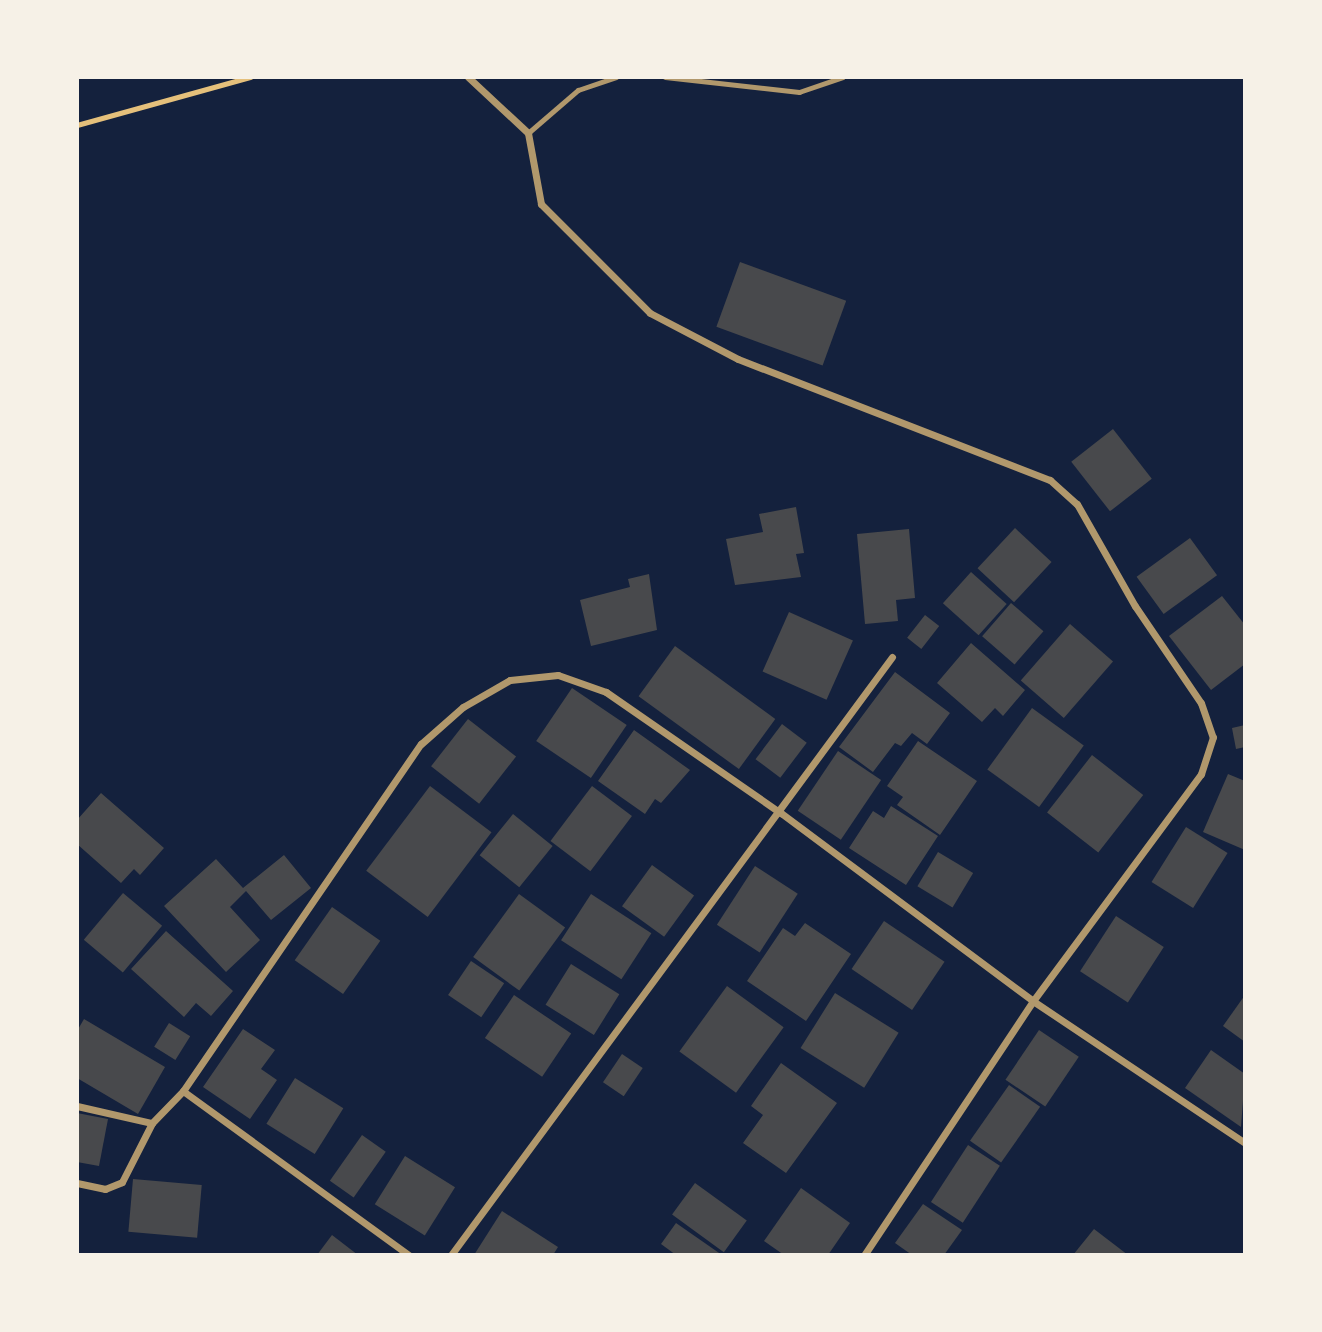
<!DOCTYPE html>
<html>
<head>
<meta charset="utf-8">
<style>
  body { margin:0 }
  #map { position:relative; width:1322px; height:1332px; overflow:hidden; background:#14213d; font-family:"Exo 2",sans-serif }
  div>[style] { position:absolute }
  .building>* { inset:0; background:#48494c; transform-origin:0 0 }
  .path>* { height:4.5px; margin:-2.25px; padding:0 2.25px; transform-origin:2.25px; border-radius:2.25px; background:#e5c07b }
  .service>* { height:5px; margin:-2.5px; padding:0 2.5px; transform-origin:2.5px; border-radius:2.5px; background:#b1986c }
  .minor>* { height:7px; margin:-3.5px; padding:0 3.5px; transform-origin:3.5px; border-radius:3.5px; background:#b1986c }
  span { translate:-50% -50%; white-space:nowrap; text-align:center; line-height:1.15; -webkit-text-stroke:7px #f6f1e7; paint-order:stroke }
  .frame { position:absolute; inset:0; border:79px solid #f6f1e7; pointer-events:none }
</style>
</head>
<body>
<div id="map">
  <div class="building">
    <i style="left:740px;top:262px;width:113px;height:69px;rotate:20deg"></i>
    <i style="left:1113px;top:429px;width:63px;height:53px;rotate:52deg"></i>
    <i style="clip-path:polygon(796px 507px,804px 553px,796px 554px,801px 577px,735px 585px,726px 539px,763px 532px,759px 514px)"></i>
    <i style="left:1015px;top:528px;width:50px;height:55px;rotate:43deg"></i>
    <i style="clip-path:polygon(909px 529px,915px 598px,896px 600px,898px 621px,865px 624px,857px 534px)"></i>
    <i style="left:1190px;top:538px;width:46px;height:66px;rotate:54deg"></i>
    <i style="left:971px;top:572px;width:48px;height:42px;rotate:42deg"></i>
    <i style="clip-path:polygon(649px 574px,657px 630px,591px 646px,580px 600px,630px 587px,628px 579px)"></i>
    <i style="clip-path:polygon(1222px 596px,1245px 625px,1245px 664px,1211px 690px,1169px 636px)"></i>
    <i style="left:1011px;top:603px;width:43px;height:44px;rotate:41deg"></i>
    <i style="left:789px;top:612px;width:70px;height:65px;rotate:24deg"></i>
    <i style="left:925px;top:615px;width:18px;height:29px;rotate:38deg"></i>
    <i style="left:1070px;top:624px;width:57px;height:75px;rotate:41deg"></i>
    <i style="clip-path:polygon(971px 643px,1025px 690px,1003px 716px,995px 708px,982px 722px,937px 683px)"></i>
    <i style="left:675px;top:646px;width:124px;height:62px;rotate:36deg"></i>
    <i style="clip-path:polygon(895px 672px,950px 713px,927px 744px,912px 733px,901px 746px,895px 743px,873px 772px,839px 747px)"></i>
    <i style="left:572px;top:688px;width:66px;height:64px;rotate:34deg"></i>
    <i style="left:1032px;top:708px;width:64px;height:76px;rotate:36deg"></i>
    <i style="left:468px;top:719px;width:61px;height:60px;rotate:38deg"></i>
    <i style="left:782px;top:724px;width:31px;height:44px;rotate:37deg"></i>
    <i style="clip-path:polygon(1245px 725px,1245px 747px,1236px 749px,1232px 728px)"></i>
    <i style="clip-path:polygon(634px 730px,690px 770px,661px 803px,655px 799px,645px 814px,598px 781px)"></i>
    <i style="clip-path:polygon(918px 741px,977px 781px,940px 835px,897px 805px,903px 797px,887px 786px)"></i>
    <i style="left:838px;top:751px;width:52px;height:72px;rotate:34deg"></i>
    <i style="left:1092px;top:755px;width:65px;height:73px;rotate:38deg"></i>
    <i style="clip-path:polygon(1228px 774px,1245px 781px,1245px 850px,1203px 832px)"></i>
    <i style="left:430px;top:786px;width:77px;height:106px;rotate:37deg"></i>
    <i style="left:592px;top:786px;width:50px;height:69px;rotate:37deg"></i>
    <i style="clip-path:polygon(101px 793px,164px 848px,140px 875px,134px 869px,121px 883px,77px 844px,77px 820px)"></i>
    <i style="clip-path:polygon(891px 806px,938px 836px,906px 885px,849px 848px,873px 811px,884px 818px)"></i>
    <i style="left:513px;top:814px;width:51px;height:53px;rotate:39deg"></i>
    <i style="left:1186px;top:827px;width:49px;height:65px;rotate:32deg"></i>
    <i style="left:938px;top:852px;width:41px;height:40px;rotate:31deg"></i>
    <i style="clip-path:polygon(284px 855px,311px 888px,271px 920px,246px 891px,230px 907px,260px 940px,226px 972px,164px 906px,216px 859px,243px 888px)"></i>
    <i style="left:652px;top:865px;width:52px;height:51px;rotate:36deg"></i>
    <i style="left:755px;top:866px;width:51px;height:70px;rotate:33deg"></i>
    <i style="left:123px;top:893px;width:51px;height:61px;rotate:40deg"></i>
    <i style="left:519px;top:894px;width:57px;height:78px;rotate:36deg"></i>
    <i style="left:591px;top:894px;width:72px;height:55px;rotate:33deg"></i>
    <i style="left:332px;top:907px;width:59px;height:65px;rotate:35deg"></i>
    <i style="left:1116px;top:916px;width:57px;height:66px;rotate:33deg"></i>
    <i style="left:884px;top:921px;width:73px;height:58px;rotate:34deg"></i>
    <i style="clip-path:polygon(805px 923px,851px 954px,806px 1021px,747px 981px,783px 928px,795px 936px)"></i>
    <i style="clip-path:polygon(166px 931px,233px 991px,211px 1016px,196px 1003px,184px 1017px,131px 969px)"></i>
    <i style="left:471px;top:961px;width:40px;height:41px;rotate:34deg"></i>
    <i style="left:571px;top:964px;width:57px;height:48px;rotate:32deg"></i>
    <i style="left:727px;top:986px;width:70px;height:81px;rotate:36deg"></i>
    <i style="left:835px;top:993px;width:75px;height:65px;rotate:32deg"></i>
    <i style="left:514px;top:995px;width:69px;height:52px;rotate:34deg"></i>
    <i style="clip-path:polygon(1245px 995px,1245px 1042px,1223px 1026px)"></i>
    <i style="clip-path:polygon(84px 1019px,165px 1067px,138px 1114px,77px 1078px,77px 1031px)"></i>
    <i style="left:169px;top:1023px;width:25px;height:28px;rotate:32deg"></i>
    <i style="clip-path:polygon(243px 1029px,275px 1050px,261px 1069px,277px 1080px,250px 1119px,203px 1087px)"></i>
    <i style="left:1039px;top:1030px;width:48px;height:60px;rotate:34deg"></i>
    <i style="clip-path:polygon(1211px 1050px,1245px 1074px,1241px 1127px,1185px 1088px)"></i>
    <i style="left:622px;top:1054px;width:25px;height:34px;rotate:34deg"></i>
    <i style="clip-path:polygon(781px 1063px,837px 1103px,786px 1173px,743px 1143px,763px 1115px,751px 1106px)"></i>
    <i style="left:295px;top:1078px;width:57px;height:54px;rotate:32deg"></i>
    <i style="left:1009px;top:1085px;width:38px;height:68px;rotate:35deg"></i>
    <i style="clip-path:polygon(77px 1113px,108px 1119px,99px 1166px,77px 1162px)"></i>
    <i style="left:362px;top:1135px;width:29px;height:56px;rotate:35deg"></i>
    <i style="left:968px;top:1145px;width:38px;height:68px;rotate:33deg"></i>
    <i style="left:405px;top:1156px;width:59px;height:57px;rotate:32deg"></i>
    <i style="left:133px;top:1179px;width:69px;height:53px;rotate:5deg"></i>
    <i style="left:695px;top:1183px;width:64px;height:39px;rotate:36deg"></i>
    <i style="clip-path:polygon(801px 1188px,850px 1223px,828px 1255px,784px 1255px,764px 1241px)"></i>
    <i style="clip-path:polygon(923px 1204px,962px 1230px,944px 1255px,912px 1255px,895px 1243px)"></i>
    <i style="clip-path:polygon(502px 1211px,558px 1247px,553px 1255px,474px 1255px)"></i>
    <i style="clip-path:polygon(676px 1223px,722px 1255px,676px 1255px,661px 1244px)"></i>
    <i style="clip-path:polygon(1094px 1229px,1128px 1255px,1073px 1255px)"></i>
    <i style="clip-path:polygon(332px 1235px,358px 1255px,317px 1255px)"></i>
  </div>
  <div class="path">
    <i style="left:77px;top:125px;width:180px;rotate:-15.5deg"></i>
  </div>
  <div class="service">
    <i style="left:665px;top:77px;width:135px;rotate:6.4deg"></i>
    <i style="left:799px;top:92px;width:46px;rotate:-18.8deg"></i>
    <i style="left:528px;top:133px;width:66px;rotate:-40.7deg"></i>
    <i style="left:578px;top:90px;width:40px;rotate:-18.9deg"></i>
  </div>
  <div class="minor">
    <i style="left:468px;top:77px;width:82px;rotate:43deg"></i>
    <i style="left:528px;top:133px;width:72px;rotate:79.6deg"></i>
    <i style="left:541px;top:204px;width:154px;rotate:45deg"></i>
    <i style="left:650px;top:313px;width:99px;rotate:27.6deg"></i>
    <i style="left:738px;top:359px;width:335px;rotate:21.2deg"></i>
    <i style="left:1050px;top:480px;width:36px;rotate:42deg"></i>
    <i style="left:1077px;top:504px;width:117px;rotate:60.4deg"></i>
    <i style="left:1135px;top:606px;width:117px;rotate:55.8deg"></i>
    <i style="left:1201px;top:703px;width:36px;rotate:71deg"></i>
    <i style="left:1213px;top:737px;width:39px;rotate:108deg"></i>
    <i style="left:1201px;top:774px;width:282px;rotate:126.5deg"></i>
    <i style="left:1033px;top:1001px;width:305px;rotate:123.6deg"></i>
    <i style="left:183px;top:1091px;width:279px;rotate:36deg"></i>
    <i style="left:77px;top:1106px;width:77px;rotate:12.8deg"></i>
    <i style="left:152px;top:1123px;width:45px;rotate:-45.9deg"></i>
    <i style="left:183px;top:1091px;width:421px;rotate:-55.6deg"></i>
    <i style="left:421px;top:744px;width:56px;rotate:-41.4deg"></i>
    <i style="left:463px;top:707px;width:54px;rotate:-29.9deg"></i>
    <i style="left:510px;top:680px;width:48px;rotate:-5.9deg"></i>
    <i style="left:558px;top:675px;width:51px;rotate:19.5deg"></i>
    <i style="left:606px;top:692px;width:213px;rotate:34.7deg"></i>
    <i style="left:781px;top:813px;width:314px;rotate:36.7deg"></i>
    <i style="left:1033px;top:1001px;width:255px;rotate:33.8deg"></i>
    <i style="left:77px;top:1183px;width:29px;rotate:12deg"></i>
    <i style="left:105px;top:1189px;width:18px;rotate:-22deg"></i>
    <i style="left:122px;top:1182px;width:66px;rotate:-63deg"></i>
    <i style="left:451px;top:1255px;width:743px;rotate:-53.59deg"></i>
  </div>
  <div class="frame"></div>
</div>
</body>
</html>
